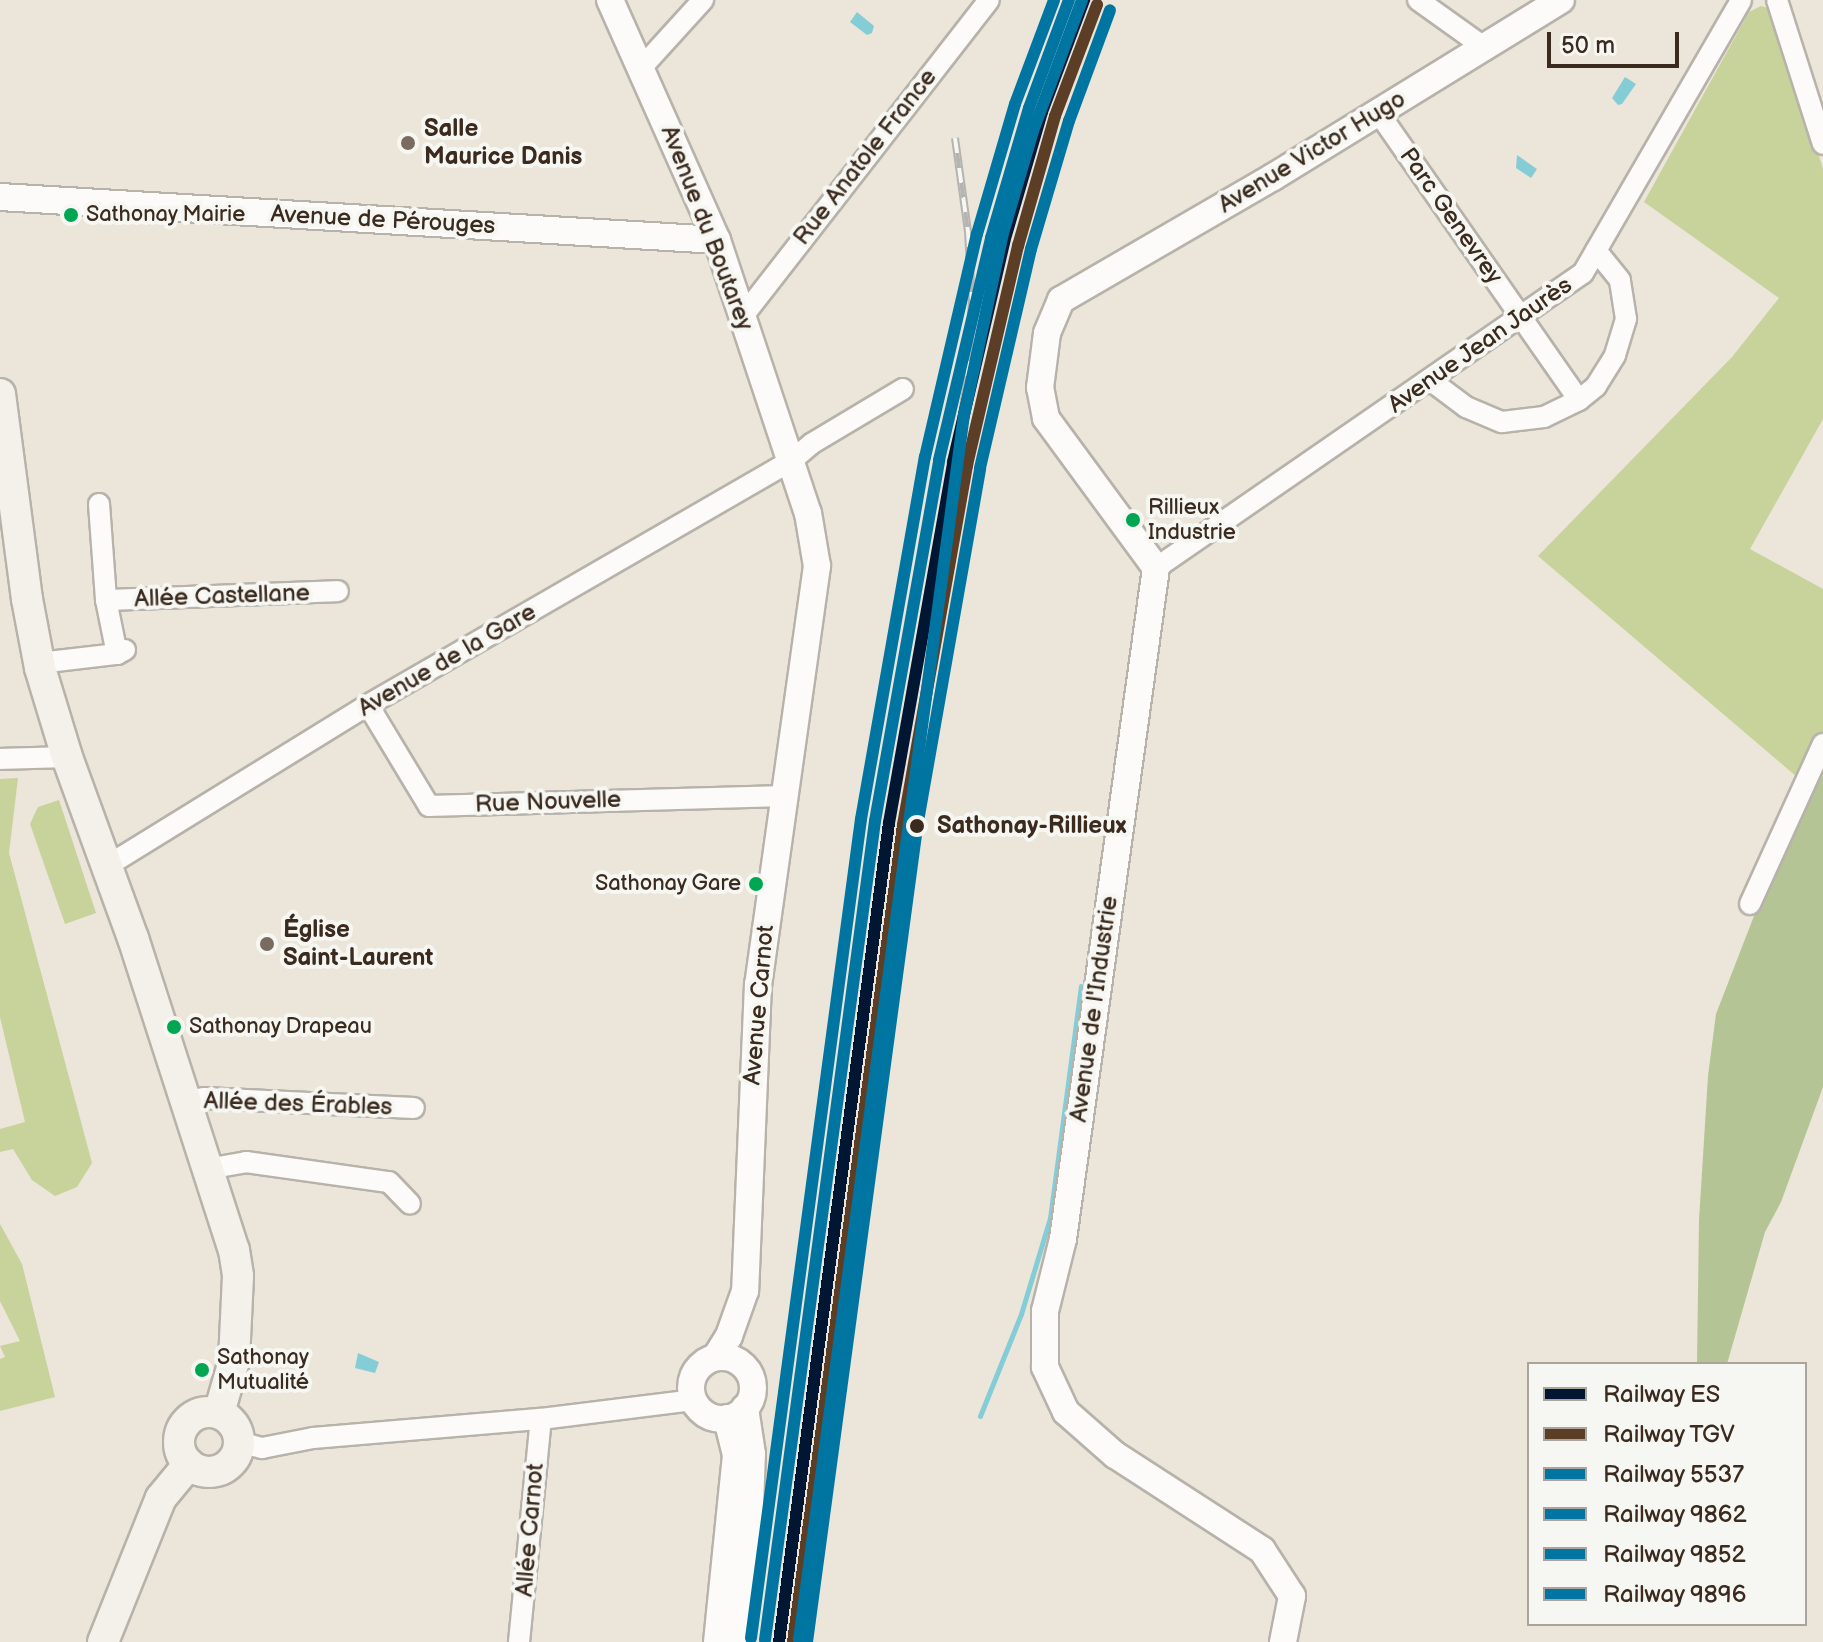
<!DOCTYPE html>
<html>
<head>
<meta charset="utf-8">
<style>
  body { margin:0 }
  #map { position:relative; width:1823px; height:1642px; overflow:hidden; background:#ebe5da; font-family:"Balsamiq Sans",sans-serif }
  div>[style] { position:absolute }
  .green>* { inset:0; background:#c8d29b }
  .forest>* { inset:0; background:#b5c495 }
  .water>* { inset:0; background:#85cdd6 }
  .stream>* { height:5px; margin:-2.5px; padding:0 2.5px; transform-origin:2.5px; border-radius:2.5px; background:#85cdd6 }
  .roads { filter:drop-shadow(2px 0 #b7b2aa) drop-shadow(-2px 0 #b7b2aa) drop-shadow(0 2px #b7b2aa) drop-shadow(0 -2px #b7b2aa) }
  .minor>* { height:20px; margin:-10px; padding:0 10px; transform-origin:10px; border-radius:10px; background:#fcfbf9 }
  .tertiary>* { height:26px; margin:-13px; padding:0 13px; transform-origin:13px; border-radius:13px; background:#fcfbf9 }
  .tertiary>.ring { margin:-13px; padding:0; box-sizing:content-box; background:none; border:26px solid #fcfbf9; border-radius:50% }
  .secondary>* { height:30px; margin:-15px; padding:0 15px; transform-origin:15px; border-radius:15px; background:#f4f1eb }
  .secondary>.ring { margin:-15px; padding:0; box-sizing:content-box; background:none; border:30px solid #f4f1eb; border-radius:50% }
  .rail>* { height:8px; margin-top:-4px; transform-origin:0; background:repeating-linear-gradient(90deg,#f6f6f2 0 15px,#b6b4b0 0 30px); box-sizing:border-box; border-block:2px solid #b6b4b0 }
  .rail-1>* { height:12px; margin:-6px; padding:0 6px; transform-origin:6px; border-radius:6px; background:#011633 }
  .rail-2>* { height:12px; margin:-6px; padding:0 6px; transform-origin:6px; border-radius:6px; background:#5c3e26 }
  .rail-3>* { height:12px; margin:-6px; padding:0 6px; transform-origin:6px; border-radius:6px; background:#0075a1 }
  .rail-4>* { height:12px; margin:-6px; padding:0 6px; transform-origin:6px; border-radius:6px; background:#0075a1 }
  .rail-5>* { height:12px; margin:-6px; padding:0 6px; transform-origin:6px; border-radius:6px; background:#0075a1 }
  .rail-6>* { height:12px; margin:-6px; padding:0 6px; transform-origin:6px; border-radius:6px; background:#0075a1 }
  .dots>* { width:22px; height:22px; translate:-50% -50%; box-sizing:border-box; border:4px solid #f6f6f2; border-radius:50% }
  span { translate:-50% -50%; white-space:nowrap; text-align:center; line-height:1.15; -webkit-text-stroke:8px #f6f6f2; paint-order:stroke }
  .bus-label { font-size:22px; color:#3b2a1e }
  .left { translate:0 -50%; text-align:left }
  .right { translate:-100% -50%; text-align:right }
  .poi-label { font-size:24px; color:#3b2a1e; font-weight:700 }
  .street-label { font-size:24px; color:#3b2a1e }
  .stop-label { font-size:24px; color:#3b2a1e; font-weight:700 }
  .legend { position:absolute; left:1527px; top:1362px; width:280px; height:264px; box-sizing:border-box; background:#f6f6f2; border:2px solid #aba49d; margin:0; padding:10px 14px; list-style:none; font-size:24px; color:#3b2a1e }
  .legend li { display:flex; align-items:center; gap:16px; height:40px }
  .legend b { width:40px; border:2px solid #aba49d }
  .scale { position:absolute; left:1547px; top:32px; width:132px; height:36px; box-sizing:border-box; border:4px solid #3b2a1e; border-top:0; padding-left:10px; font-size:24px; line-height:28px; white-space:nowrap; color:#3b2a1e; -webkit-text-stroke:6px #f6f6f2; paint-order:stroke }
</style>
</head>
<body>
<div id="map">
  <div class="green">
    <i style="clip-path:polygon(1761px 6px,1771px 9px,1778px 25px,1823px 169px,1823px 419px,1750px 549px,1823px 589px,1823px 731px,1803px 782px,1538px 556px,1732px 357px,1779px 298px,1644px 202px,1749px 12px)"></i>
    <i style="clip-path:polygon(18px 778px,9px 853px,92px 1163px,77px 1187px,55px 1196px,32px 1180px,13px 1149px,0 1152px,0 1129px,25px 1122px,0 1017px,0 779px)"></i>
    <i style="clip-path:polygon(59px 800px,96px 913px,65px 924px,30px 824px,38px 807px)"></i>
    <i style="clip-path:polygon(0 1224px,22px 1264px,55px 1397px,0 1411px,0 1359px,5px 1357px,0 1346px,20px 1341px,0 1301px)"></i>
  </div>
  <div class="forest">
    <i style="clip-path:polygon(1823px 774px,1823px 1087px,1781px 1202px,1765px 1232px,1727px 1364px,1697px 1364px,1699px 1220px,1708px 1076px,1716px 1014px,1754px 916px)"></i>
  </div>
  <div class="water">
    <i style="clip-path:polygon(857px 12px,874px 26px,872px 33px,867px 35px,850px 22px)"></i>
    <i style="clip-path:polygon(1625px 77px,1636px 84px,1622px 104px,1618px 105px,1612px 98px)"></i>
    <i style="clip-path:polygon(1517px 155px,1537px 169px,1531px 178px,1516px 168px)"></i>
    <i style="clip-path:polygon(358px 1353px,379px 1362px,375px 1373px,355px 1368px)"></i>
  </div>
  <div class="stream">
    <i style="left:980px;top:1416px;width:110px;rotate:-68.1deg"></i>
    <i style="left:1021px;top:1314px;width:100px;rotate:-73.2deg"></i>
    <i style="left:1050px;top:1218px;width:234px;rotate:-82.4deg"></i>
  </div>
  <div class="roads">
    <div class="minor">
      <i style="left:1418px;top:0;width:81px;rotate:35.5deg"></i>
      <i style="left:1777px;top:0;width:151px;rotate:72.3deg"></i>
      <i style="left:642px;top:67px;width:91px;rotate:-47.7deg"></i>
      <i style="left:1378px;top:112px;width:351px;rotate:55.1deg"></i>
      <i style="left:743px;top:316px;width:400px;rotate:-52.1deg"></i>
      <i style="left:1430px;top:380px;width:45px;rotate:36.9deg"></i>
      <i style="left:1466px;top:407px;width:39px;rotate:23deg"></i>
      <i style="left:1502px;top:422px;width:42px;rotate:-6.8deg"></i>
      <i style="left:1544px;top:417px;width:39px;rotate:-26deg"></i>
      <i style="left:1579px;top:400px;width:22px;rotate:-39deg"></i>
      <i style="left:1596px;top:386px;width:36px;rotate:-58deg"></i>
      <i style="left:1615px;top:355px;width:38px;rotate:-73deg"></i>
      <i style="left:1626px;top:319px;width:39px;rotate:-99deg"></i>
      <i style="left:1620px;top:280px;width:38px;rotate:-129deg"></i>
      <i style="left:99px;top:504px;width:96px;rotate:85.8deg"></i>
      <i style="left:1156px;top:568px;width:519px;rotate:-34.64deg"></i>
      <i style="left:1583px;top:273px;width:315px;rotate:-59.9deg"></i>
      <i style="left:117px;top:654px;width:55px;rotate:-101.5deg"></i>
      <i style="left:106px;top:600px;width:232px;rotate:-2.2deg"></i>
      <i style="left:39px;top:663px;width:79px;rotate:-6.6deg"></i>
      <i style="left:117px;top:654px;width:9px;rotate:-27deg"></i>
      <i style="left:368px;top:705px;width:118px;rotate:58.9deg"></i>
      <i style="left:429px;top:806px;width:355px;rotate:-1.6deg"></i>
      <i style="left:0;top:759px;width:67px;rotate:-1.7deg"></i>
      <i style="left:107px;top:866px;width:307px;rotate:-31.7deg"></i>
      <i style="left:368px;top:705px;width:488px;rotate:-30deg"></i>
      <i style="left:791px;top:461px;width:26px;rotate:-40deg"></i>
      <i style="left:811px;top:444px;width:107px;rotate:-30.9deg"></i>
      <i style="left:1750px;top:904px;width:176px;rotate:-65.5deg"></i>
      <i style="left:183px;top:1101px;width:21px;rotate:-8deg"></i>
      <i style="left:204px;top:1098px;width:210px;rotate:2.7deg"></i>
      <i style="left:207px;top:1169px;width:40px;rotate:-10deg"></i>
      <i style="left:246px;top:1162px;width:144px;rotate:8deg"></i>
      <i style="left:389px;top:1182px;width:30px;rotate:46deg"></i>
      <i style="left:239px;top:1442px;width:24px;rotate:15deg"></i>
      <i style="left:262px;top:1448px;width:52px;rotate:-11.1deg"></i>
      <i style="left:313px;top:1438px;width:229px;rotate:-4.8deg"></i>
      <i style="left:541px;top:1419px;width:153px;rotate:-7.1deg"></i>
      <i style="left:519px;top:1642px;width:224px;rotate:-84.4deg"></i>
    </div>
    <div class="tertiary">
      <i style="left:610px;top:0;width:263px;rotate:66deg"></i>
      <i style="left:717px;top:240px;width:288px;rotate:71.6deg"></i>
      <i style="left:808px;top:513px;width:54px;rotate:80.4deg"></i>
      <i style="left:817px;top:566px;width:422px;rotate:98deg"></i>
      <i style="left:758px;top:984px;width:307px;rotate:92.4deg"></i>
      <i style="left:745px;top:1291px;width:48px;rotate:109.6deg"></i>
      <i style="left:729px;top:1336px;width:25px;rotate:122deg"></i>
      <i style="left:0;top:197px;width:718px;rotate:3.43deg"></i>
      <i class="ring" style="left:691px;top:1357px;width:36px;height:36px"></i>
      <i style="left:717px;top:1642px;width:188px;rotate:-84.2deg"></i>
      <i style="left:736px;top:1455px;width:38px;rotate:-104deg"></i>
      <i style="left:739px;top:1642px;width:55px;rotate:-81.6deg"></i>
      <i style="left:747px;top:1588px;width:134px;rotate:-87.9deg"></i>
      <i style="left:752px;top:1454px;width:47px;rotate:-98.7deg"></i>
      <i style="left:1283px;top:1642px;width:47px;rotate:-78.9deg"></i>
      <i style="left:1292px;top:1596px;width:55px;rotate:-123.1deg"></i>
      <i style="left:1262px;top:1550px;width:175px;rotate:-147.1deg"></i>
      <i style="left:1115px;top:1455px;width:65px;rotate:-138.7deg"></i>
      <i style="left:1066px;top:1412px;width:50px;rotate:-115deg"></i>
      <i style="left:1045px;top:1367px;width:56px;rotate:-90deg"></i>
      <i style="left:1045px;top:1311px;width:74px;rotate:-76deg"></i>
      <i style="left:1063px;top:1239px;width:677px;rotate:-82.11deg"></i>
      <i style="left:1156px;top:568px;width:186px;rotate:-126.3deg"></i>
      <i style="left:1046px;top:418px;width:31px;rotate:-101deg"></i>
      <i style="left:1040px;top:388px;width:55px;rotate:-82.7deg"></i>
      <i style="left:1047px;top:333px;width:36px;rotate:-67deg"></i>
      <i style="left:1061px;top:300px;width:245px;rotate:-30.1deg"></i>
      <i style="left:1273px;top:177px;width:338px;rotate:-31.6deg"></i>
    </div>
    <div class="secondary">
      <i style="left:0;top:394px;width:207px;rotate:82.5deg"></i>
      <i style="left:27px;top:599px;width:70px;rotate:79.3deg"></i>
      <i style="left:40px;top:668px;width:93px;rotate:73.1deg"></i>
      <i style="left:67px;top:757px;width:193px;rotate:70deg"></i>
      <i style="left:133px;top:938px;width:328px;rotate:72.1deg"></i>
      <i style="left:234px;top:1250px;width:26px;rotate:81deg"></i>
      <i style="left:238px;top:1276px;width:85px;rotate:92.7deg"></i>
      <i style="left:234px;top:1361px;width:54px;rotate:106.1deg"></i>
      <i class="ring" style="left:179px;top:1412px;width:30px;height:30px"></i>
      <i style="left:103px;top:1642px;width:155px;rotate:-68.1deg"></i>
      <i style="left:161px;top:1498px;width:44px;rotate:-50.5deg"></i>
    </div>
  </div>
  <div class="rail">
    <i style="left:955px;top:138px;width:95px;rotate:82.1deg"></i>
    <i style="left:968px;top:232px;width:69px;rotate:86.7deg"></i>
    <i style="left:972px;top:301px;width:81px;rotate:93.5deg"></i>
    <i style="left:967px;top:382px;width:69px;rotate:99.2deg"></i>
  </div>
  <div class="rail-1">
    <i style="left:779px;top:1642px;width:826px;rotate:-82.35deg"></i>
    <i style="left:889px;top:823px;width:367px;rotate:-79.9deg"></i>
    <i style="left:953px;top:462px;width:226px;rotate:-76.9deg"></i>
    <i style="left:1004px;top:242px;width:135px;rotate:-73.7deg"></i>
    <i style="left:1042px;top:112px;width:120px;rotate:-69.4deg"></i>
  </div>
  <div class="rail-2">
    <i style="left:793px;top:1642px;width:824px;rotate:-82.33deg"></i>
    <i style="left:903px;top:825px;width:366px;rotate:-79.9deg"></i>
    <i style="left:967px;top:465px;width:225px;rotate:-76.9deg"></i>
    <i style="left:1018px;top:246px;width:135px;rotate:-74.1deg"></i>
    <i style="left:1055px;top:116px;width:119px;rotate:-69.3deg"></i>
  </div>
  <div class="rail-3">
    <i style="left:799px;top:1640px;width:1236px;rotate:-82.33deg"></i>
    <i style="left:964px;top:415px;width:186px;rotate:-77.9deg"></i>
    <i style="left:1003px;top:233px;width:106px;rotate:-73.6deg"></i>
    <i style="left:1033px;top:131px;width:140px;rotate:-69.5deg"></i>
  </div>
  <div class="rail-4">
    <i style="left:765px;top:1640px;width:826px;rotate:-82.35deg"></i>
    <i style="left:875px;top:821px;width:367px;rotate:-79.9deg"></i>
    <i style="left:939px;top:460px;width:228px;rotate:-76.8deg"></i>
    <i style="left:991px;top:238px;width:135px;rotate:-73.7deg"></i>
    <i style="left:1029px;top:108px;width:115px;rotate:-69.7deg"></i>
  </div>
  <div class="rail-5">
    <i style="left:807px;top:1642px;width:822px;rotate:-82.31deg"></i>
    <i style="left:917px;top:827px;width:364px;rotate:-80deg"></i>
    <i style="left:980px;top:468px;width:225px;rotate:-76.9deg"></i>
    <i style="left:1031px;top:249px;width:134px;rotate:-73.5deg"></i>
    <i style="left:1069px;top:121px;width:118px;rotate:-69.7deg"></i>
  </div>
  <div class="rail-6">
    <i style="left:751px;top:1638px;width:826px;rotate:-82.35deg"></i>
    <i style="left:861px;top:819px;width:368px;rotate:-80deg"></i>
    <i style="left:925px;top:457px;width:229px;rotate:-76.9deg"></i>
    <i style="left:977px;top:234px;width:135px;rotate:-73.7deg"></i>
    <i style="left:1015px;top:104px;width:111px;rotate:-69.4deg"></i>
  </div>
  <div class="dots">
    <i style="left:408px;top:143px;background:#796b60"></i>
    <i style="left:71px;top:215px;background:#00a651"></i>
    <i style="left:1133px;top:520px;background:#00a651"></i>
    <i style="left:917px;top:826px;background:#3b2a1e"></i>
    <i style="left:756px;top:884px;background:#00a651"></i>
    <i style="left:267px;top:944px;background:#796b60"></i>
    <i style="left:174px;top:1027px;background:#00a651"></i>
    <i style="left:202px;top:1370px;background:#00a651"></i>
  </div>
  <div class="bus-label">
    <span class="left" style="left:86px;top:215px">Sathonay Mairie</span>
    <span class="left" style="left:1148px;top:520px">Rillieux<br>Industrie</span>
    <span class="right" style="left:741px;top:884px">Sathonay Gare</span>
    <span class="left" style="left:189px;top:1027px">Sathonay Drapeau</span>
    <span class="left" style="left:217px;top:1370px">Sathonay<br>Mutualité</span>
  </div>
  <div class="poi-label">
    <span class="left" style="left:424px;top:143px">Salle<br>Maurice Danis</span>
    <span class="left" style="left:283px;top:944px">Église<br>Saint-Laurent</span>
  </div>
  <div class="street-label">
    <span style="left:1312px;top:152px;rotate:-31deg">Avenue Victor Hugo</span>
    <span style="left:865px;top:157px;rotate:-52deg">Rue Anatole France</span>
    <span style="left:1451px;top:216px;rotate:55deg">Parc Genevrey</span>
    <span style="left:383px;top:220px;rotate:3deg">Avenue de Pérouges</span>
    <span style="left:707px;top:228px;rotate:69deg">Avenue du Boutarey</span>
    <span style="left:1480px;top:345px;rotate:-35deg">Avenue Jean Jaurès</span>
    <span style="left:222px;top:596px;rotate:-2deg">Allée Castellane</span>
    <span style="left:447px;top:660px;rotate:-30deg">Avenue de la Gare</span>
    <span style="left:548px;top:802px;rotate:-2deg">Rue Nouvelle</span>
    <span style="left:759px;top:1005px;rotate:-85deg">Avenue Carnot</span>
    <span style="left:1094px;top:1009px;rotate:-82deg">Avenue de l'Industrie</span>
    <span style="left:298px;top:1104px;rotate:2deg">Allée des Érables</span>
    <span style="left:530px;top:1530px;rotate:-85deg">Allée Carnot</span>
  </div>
  <div class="stop-label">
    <span class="left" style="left:937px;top:826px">Sathonay-Rillieux</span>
  </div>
  <ul class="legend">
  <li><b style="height:10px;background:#011633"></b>Railway ES</li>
  <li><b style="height:10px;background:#5c3e26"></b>Railway TGV</li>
  <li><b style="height:10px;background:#0075a1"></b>Railway 5537</li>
  <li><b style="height:10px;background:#0075a1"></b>Railway 9862</li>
  <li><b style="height:10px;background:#0075a1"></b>Railway 9852</li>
  <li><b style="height:10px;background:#0075a1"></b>Railway 9896</li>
  </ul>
  <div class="scale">50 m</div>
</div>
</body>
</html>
